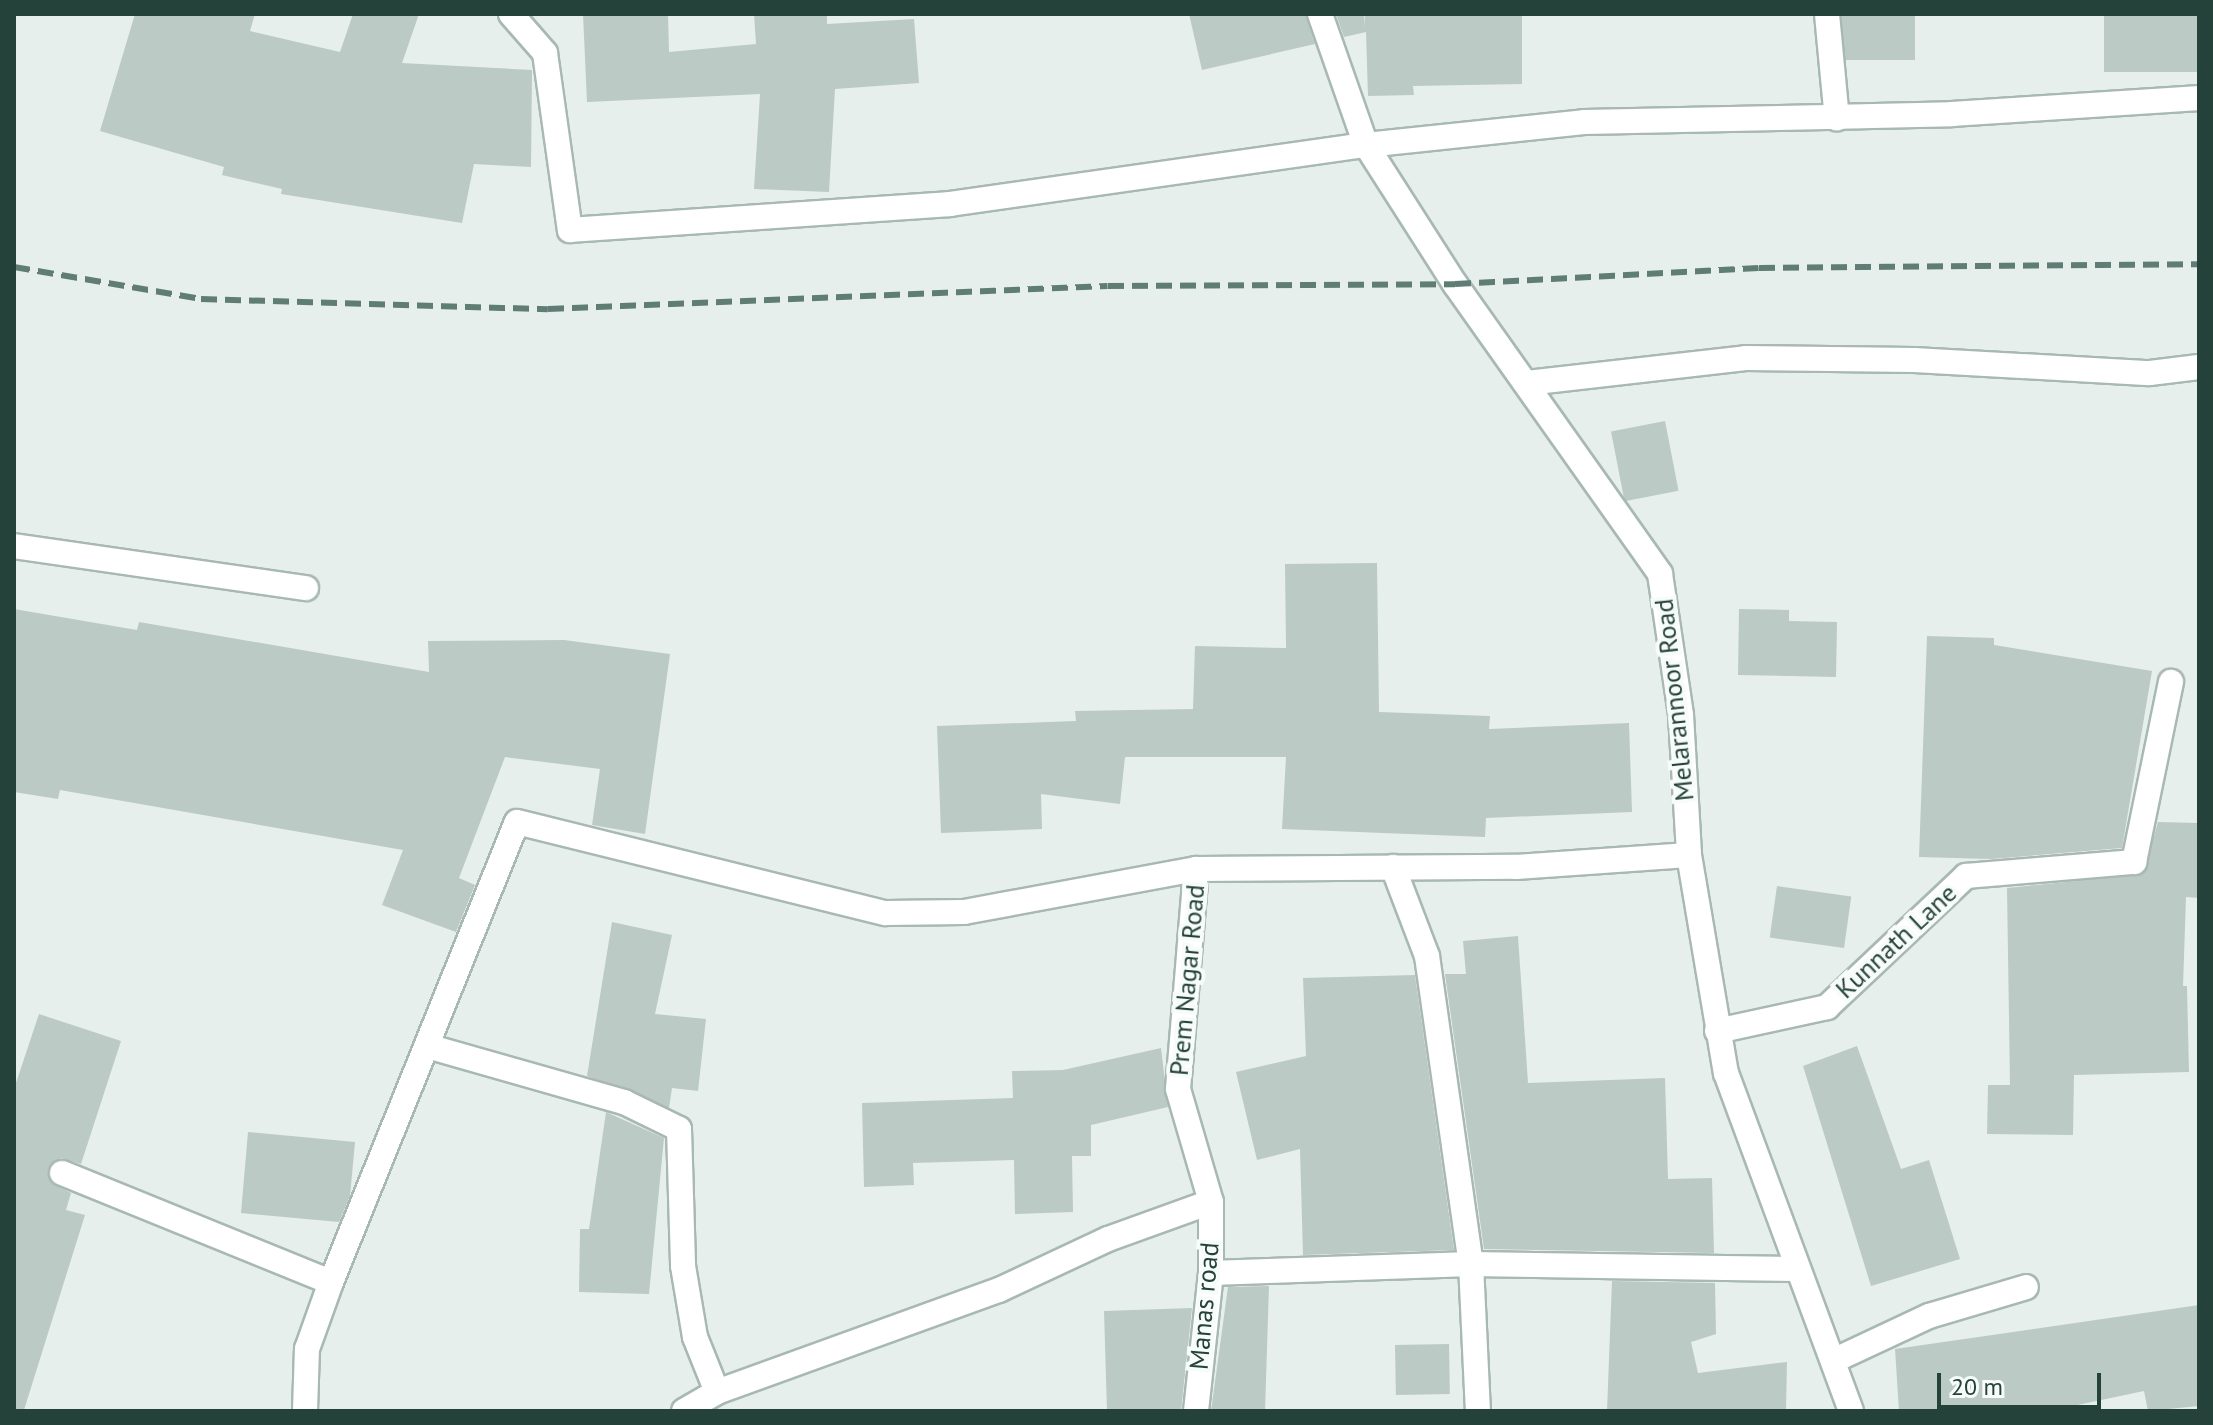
<!DOCTYPE html>
<html>
<head>
<meta charset="utf-8">
<style>
  body { margin:0 }
  #map { position:relative; width:2213px; height:1425px; overflow:hidden; background:#e6efeb; font-family:"PT Sans",sans-serif }
  div>[style] { position:absolute }
  .building>* { inset:0; background:#bbcac4; transform-origin:0 0 }
  .roads { filter:drop-shadow(2px 0 #a8b8b2) drop-shadow(-2px 0 #a8b8b2) drop-shadow(0 2px #a8b8b2) drop-shadow(0 -2px #a8b8b2) }
  .minor>* { height:24px; margin:-12px; padding:0 12px; transform-origin:12px; border-radius:12px; background:#fff }
  .rail>* { height:6px; margin-top:-3px; transform-origin:0; background:repeating-linear-gradient(90deg,#5f7d75 0 16px,transparent 0 24px) }
  span { translate:-50% -50%; white-space:nowrap; text-align:center; line-height:1.15; -webkit-text-stroke:8px #f7fbf9; paint-order:stroke }
  .street-label { font-size:26px; color:#24423a }
  .frame { position:absolute; inset:0; border:16px solid #24423a; pointer-events:none }
  .scale { position:absolute; left:1937px; top:1373px; width:164px; height:36px; box-sizing:border-box; border:4px solid #24423a; border-top:0; padding-left:10px; font-size:24px; line-height:28px; white-space:nowrap; color:#24423a; -webkit-text-stroke:6px #f7fbf9; paint-order:stroke }
</style>
</head>
<body>
<div id="map">
  <div class="building">
    <i style="clip-path:polygon(135px 14px,255px 14px,250px 31px,340px 52px,353px 14px,419px 14px,402px 63px,532px 70px,531px 167px,474px 164px,462px 223px,281px 194px,282px 189px,222px 175px,224px 167px,100px 131px)"></i>
    <i style="clip-path:polygon(583px 14px,668px 14px,669px 52px,756px 44px,754px 14px,827px 14px,827px 24px,914px 19px,919px 83px,835px 89px,829px 192px,754px 189px,760px 94px,587px 102px)"></i>
    <i style="clip-path:polygon(1189px 14px,1305px 14px,1315px 44px,1202px 70px)"></i>
    <i style="clip-path:polygon(1336px 14px,1364px 14px,1365px 27px,1365px 14px,1522px 14px,1522px 84px,1413px 86px,1414px 95px,1368px 96px,1366px 32px,1344px 37px)"></i>
    <i style="left:1842px;top:14px;width:73px;height:46px"></i>
    <i style="left:2104px;top:14px;width:95px;height:58px"></i>
    <i style="left:1665px;top:421px;width:71px;height:55px;rotate:79deg"></i>
    <i style="clip-path:polygon(1377px 563px,1379px 712px,1490px 716px,1489px 729px,1629px 723px,1632px 812px,1486px 818px,1485px 837px,1282px 829px,1286px 757px,1125px 757px,1120px 804px,1041px 794px,1042px 829px,941px 833px,937px 726px,1076px 721px,1075px 711px,1193px 709px,1195px 646px,1286px 648px,1285px 564px)"></i>
    <i style="clip-path:polygon(14px 609px,137px 630px,139px 622px,429px 672px,428px 641px,564px 640px,670px 654px,645px 834px,592px 825px,600px 769px,505px 757px,459px 878px,475px 885px,456px 932px,382px 905px,403px 850px,60px 790px,58px 799px,14px 792px)"></i>
    <i style="clip-path:polygon(1739px 609px,1789px 610px,1789px 621px,1837px 622px,1836px 677px,1738px 675px)"></i>
    <i style="clip-path:polygon(1927px 636px,1994px 638px,1994px 645px,2152px 671px,2122px 848px,1991px 859px,1919px 857px)"></i>
    <i style="clip-path:polygon(2158px 822px,2199px 823px,2199px 898px,2186px 897px,2183px 986px,2187px 986px,2189px 1072px,2074px 1075px,2073px 1135px,1987px 1134px,1988px 1085px,2010px 1085px,2007px 888px,2143px 874px)"></i>
    <i style="left:1777px;top:886px;width:75px;height:52px;rotate:8deg"></i>
    <i style="clip-path:polygon(612px 922px,672px 935px,655px 1014px,706px 1019px,698px 1091px,672px 1088px,669px 1108px,587px 1076px)"></i>
    <i style="clip-path:polygon(1518px 936px,1528px 1083px,1665px 1078px,1668px 1179px,1712px 1178px,1714px 1253px,1484px 1249px,1445px 974px,1466px 974px,1463px 941px)"></i>
    <i style="clip-path:polygon(1415px 975px,1454px 1250px,1303px 1255px,1300px 1149px,1257px 1160px,1236px 1072px,1306px 1056px,1303px 978px)"></i>
    <i style="clip-path:polygon(39px 1014px,121px 1041px,81px 1164px,61px 1158px,48px 1168px,51px 1183px,71px 1193px,66px 1210px,85px 1215px,24px 1410px,14px 1409px,14px 1089px)"></i>
    <i style="clip-path:polygon(1857px 1046px,1901px 1169px,1929px 1160px,1960px 1259px,1871px 1286px,1803px 1066px)"></i>
    <i style="clip-path:polygon(1161px 1048px,1168px 1107px,1091px 1125px,1091px 1156px,1072px 1156px,1073px 1212px,1015px 1214px,1014px 1160px,913px 1163px,914px 1185px,864px 1187px,862px 1103px,1013px 1098px,1012px 1071px,1063px 1070px)"></i>
    <i style="clip-path:polygon(606px 1112px,664px 1138px,649px 1294px,579px 1292px,580px 1229px,589px 1229px)"></i>
    <i style="clip-path:polygon(248px 1132px,355px 1142px,350px 1196px,339px 1222px,241px 1213px)"></i>
    <i style="clip-path:polygon(1612px 1281px,1715px 1283px,1716px 1334px,1691px 1342px,1698px 1373px,1787px 1362px,1786px 1411px,1607px 1411px)"></i>
    <i style="clip-path:polygon(1269px 1286px,1265px 1411px,1211px 1411px,1228px 1287px)"></i>
    <i style="clip-path:polygon(2199px 1305px,2199px 1406px,2148px 1411px,2144px 1391px,2049px 1411px,1899px 1411px,1895px 1349px)"></i>
    <i style="clip-path:polygon(1192px 1308px,1181px 1411px,1107px 1411px,1104px 1311px)"></i>
    <i style="left:1449px;top:1344px;width:50px;height:54px;rotate:89deg"></i>
  </div>
  <div class="roads">
    <div class="minor">
      <i style="left:511px;top:14px;width:52px;rotate:48.9deg"></i>
      <i style="left:545px;top:53px;width:179px;rotate:82deg"></i>
      <i style="left:570px;top:230px;width:381px;rotate:-3.9deg"></i>
      <i style="left:950px;top:204px;width:420px;rotate:-8.1deg"></i>
      <i style="left:1366px;top:145px;width:219px;rotate:-6deg"></i>
      <i style="left:1584px;top:122px;width:368px;rotate:-1.2deg"></i>
      <i style="left:1952px;top:114px;width:248px;rotate:-3.7deg"></i>
      <i style="left:1320px;top:14px;width:139px;rotate:70.7deg"></i>
      <i style="left:1366px;top:145px;width:165px;rotate:57.4deg"></i>
      <i style="left:1455px;top:284px;width:355px;rotate:54.7deg"></i>
      <i style="left:1660px;top:574px;width:143px;rotate:81.5deg"></i>
      <i style="left:1681px;top:715px;width:140px;rotate:86.7deg"></i>
      <i style="left:1689px;top:855px;width:221px;rotate:80.4deg"></i>
      <i style="left:1726px;top:1073px;width:360px;rotate:69.7deg"></i>
      <i style="left:1827px;top:14px;width:105px;rotate:84.6deg"></i>
      <i style="left:1527px;top:383px;width:220px;rotate:-6.5deg"></i>
      <i style="left:1746px;top:358px;width:168px;rotate:0.7deg"></i>
      <i style="left:1914px;top:360px;width:236px;rotate:3.2deg"></i>
      <i style="left:2150px;top:373px;width:49px;rotate:-7deg"></i>
      <i style="left:14px;top:546px;width:295px;rotate:8.2deg"></i>
      <i style="left:1393px;top:867px;width:95px;rotate:69.1deg"></i>
      <i style="left:1427px;top:956px;width:311px;rotate:81.9deg"></i>
      <i style="left:1471px;top:1264px;width:147px;rotate:87.3deg"></i>
      <i style="left:1717px;top:1031px;width:113px;rotate:-12.3deg"></i>
      <i style="left:1827px;top:1007px;width:191px;rotate:-43.3deg"></i>
      <i style="left:1966px;top:876px;width:169px;rotate:-4.8deg"></i>
      <i style="left:2134px;top:862px;width:184px;rotate:-78.4deg"></i>
      <i style="left:427px;top:1046px;width:205px;rotate:15.9deg"></i>
      <i style="left:624px;top:1102px;width:61px;rotate:26.1deg"></i>
      <i style="left:679px;top:1129px;width:137px;rotate:88.3deg"></i>
      <i style="left:683px;top:1266px;width:72px;rotate:80.4deg"></i>
      <i style="left:695px;top:1337px;width:59px;rotate:68.2deg"></i>
      <i style="left:62px;top:1173px;width:290px;rotate:22.1deg"></i>
      <i style="left:1211px;top:1273px;width:260px;rotate:-2deg"></i>
      <i style="left:1471px;top:1264px;width:325px;rotate:0.9deg"></i>
      <i style="left:1835px;top:1360px;width:104px;rotate:-25.1deg"></i>
      <i style="left:1929px;top:1316px;width:101px;rotate:-16.6deg"></i>
      <i style="left:305px;top:1411px;width:62px;rotate:-88.2deg"></i>
      <i style="left:307px;top:1349px;width:71px;rotate:-70.3deg"></i>
      <i style="left:331px;top:1282px;width:496px;rotate:-68deg"></i>
      <i style="left:517px;top:822px;width:380px;rotate:13.9deg"></i>
      <i style="left:886px;top:913px;width:78px;rotate:-0.7deg"></i>
      <i style="left:964px;top:912px;width:236px;rotate:-10.5deg"></i>
      <i style="left:684px;top:1411px;width:38px;rotate:-30deg"></i>
      <i style="left:717px;top:1392px;width:300px;rotate:-19.9deg"></i>
      <i style="left:999px;top:1290px;width:120px;rotate:-25.1deg"></i>
      <i style="left:1108px;top:1239px;width:109px;rotate:-19.8deg"></i>
      <i style="left:1211px;top:1202px;width:118px;rotate:-106.3deg"></i>
      <i style="left:1178px;top:1089px;width:221px;rotate:-85.3deg"></i>
      <i style="left:1196px;top:869px;width:320px;rotate:-0.4deg"></i>
      <i style="left:1516px;top:867px;width:173px;rotate:-4deg"></i>
      <i style="left:1196px;top:1411px;width:139px;rotate:-83.8deg"></i>
      <i style="left:1211px;top:1273px;width:71px;rotate:-90deg"></i>
    </div>
  </div>
  <div class="rail">
    <i style="left:14px;top:267px;width:190px;rotate:9.7deg"></i>
    <i style="left:201px;top:299px;width:347px;rotate:1.7deg"></i>
    <i style="left:548px;top:309px;width:560px;rotate:-2.35deg"></i>
    <i style="left:1108px;top:286px;width:347px;rotate:-0.3deg"></i>
    <i style="left:1455px;top:284px;width:304px;rotate:-3deg"></i>
    <i style="left:1759px;top:268px;width:440px;rotate:-0.5deg"></i>
  </div>
  <div class="street-label">
    <span style="left:1674px;top:700px;rotate:-96deg">Melarannoor Road</span>
    <span style="left:1896px;top:941px;rotate:-43deg">Kunnath Lane</span>
    <span style="left:1187px;top:980px;rotate:-85deg">Prem Nagar Road</span>
    <span style="left:1204px;top:1306px;rotate:-85deg">Manas road</span>
  </div>
  <div class="frame"></div>
  <div class="scale">20 m</div>
</div>
</body>
</html>
